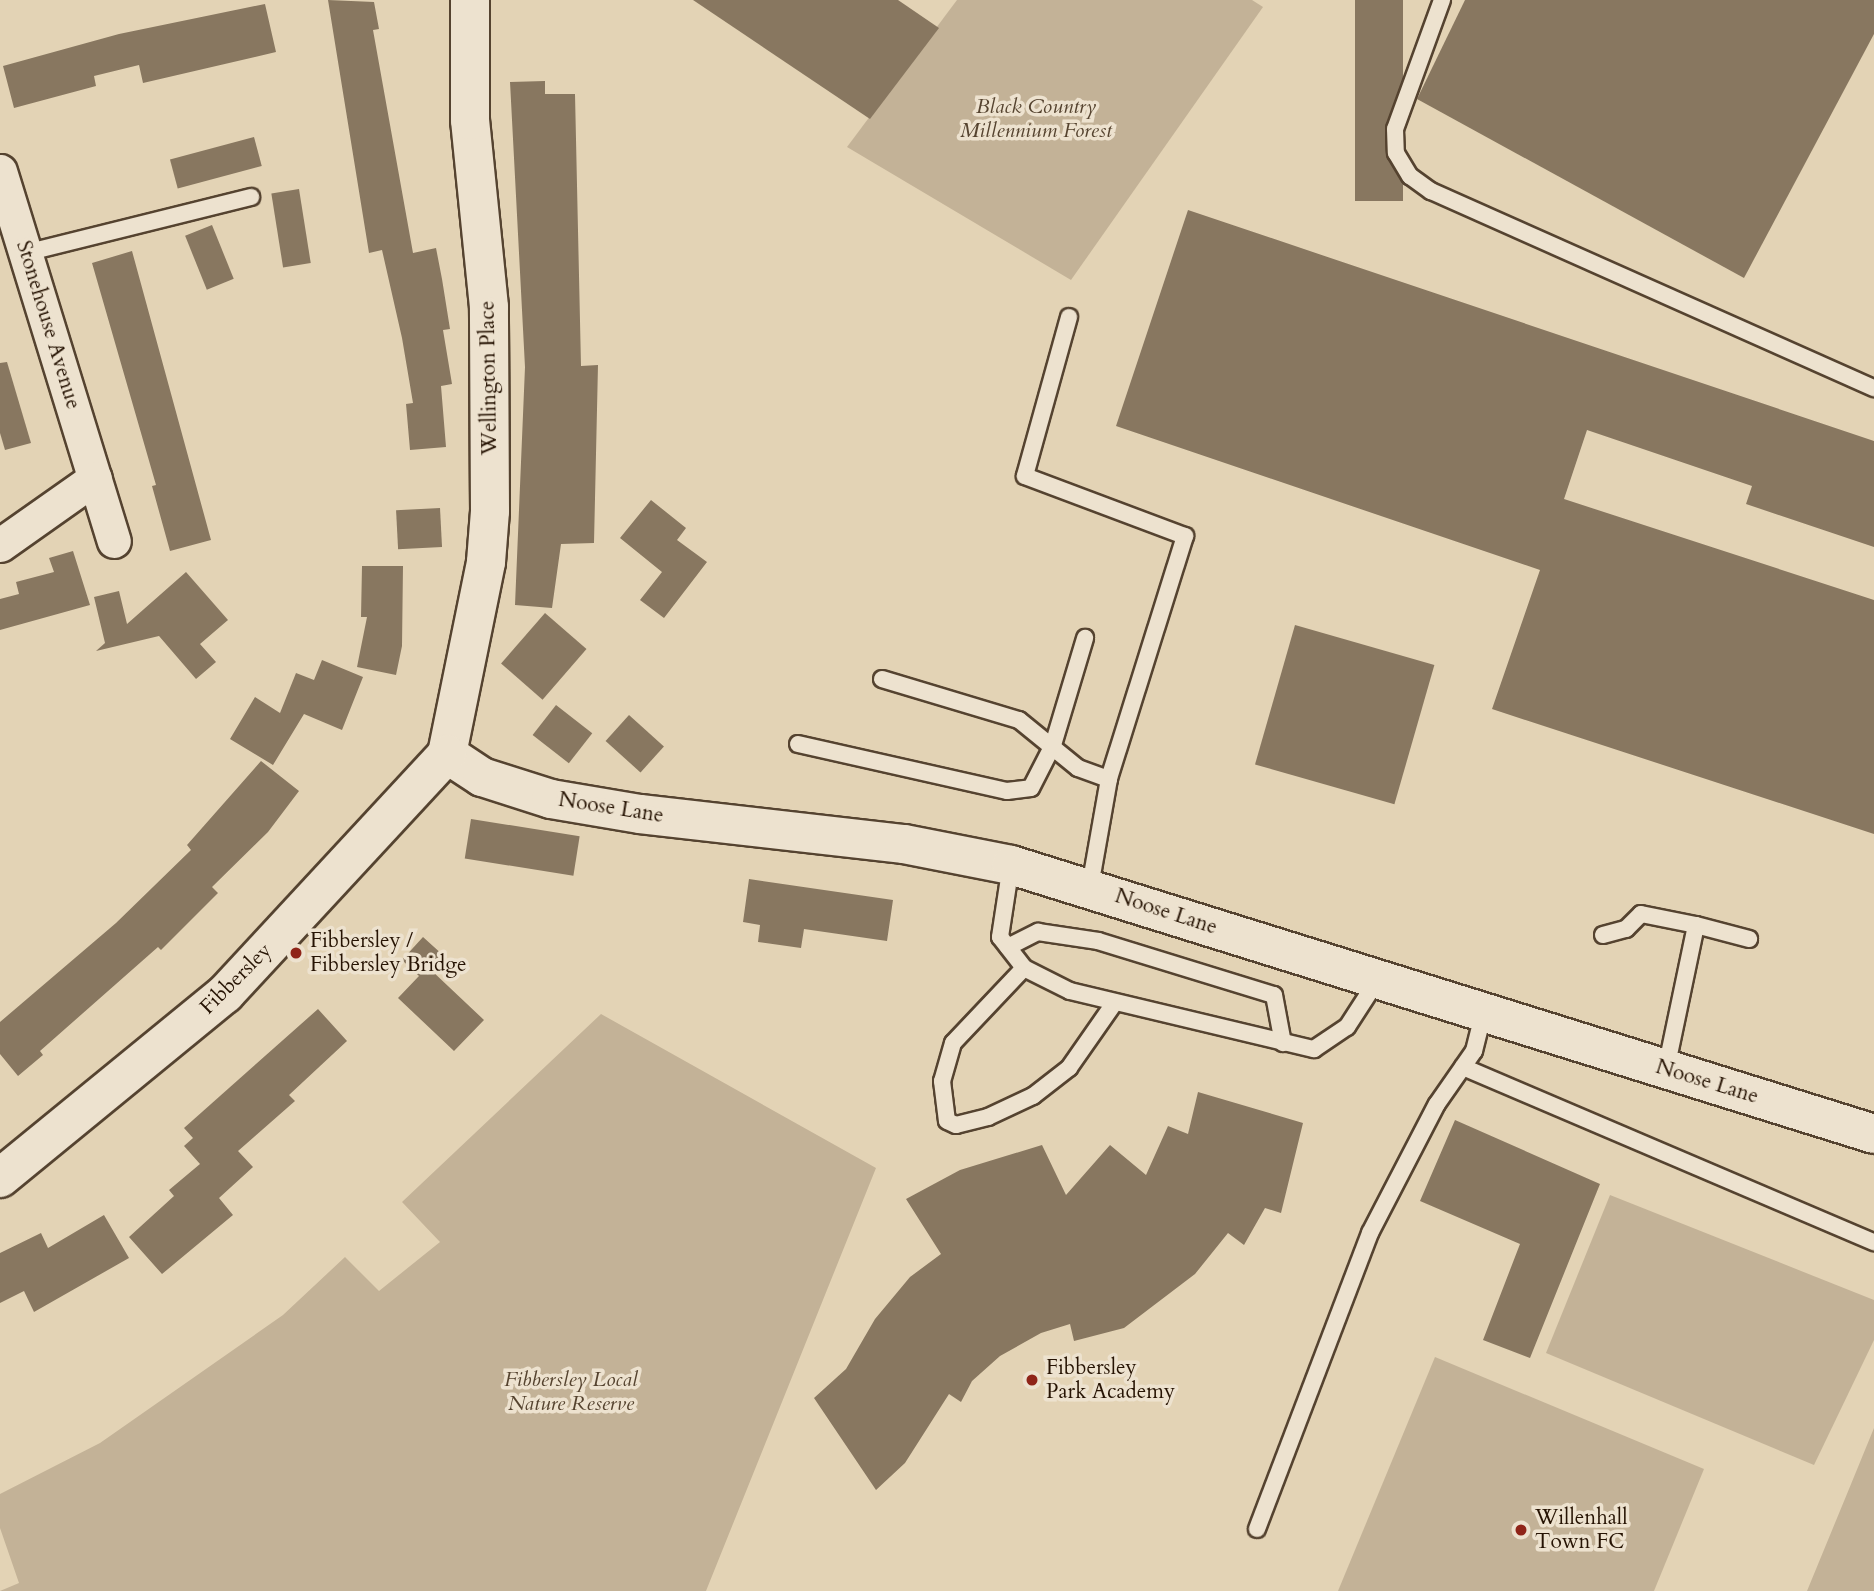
<!DOCTYPE html>
<html>
<head>
<meta charset="utf-8">
<style>
  body { margin:0 }
  #map { position:relative; width:1874px; height:1591px; overflow:hidden; background:#e3d3b5; font-family:Cardo,serif }
  div>[style] { position:absolute }
  .green>* { inset:0; background:#c3b297 }
  .building>* { inset:0; background:#887760; transform-origin:0 0 }
  .roads { filter:drop-shadow(2px 0 #554330) drop-shadow(-2px 0 #554330) drop-shadow(0 2px #554330) drop-shadow(0 -2px #554330) }
  .lane>* { height:16px; margin:-8px; padding:0 8px; transform-origin:8px; border-radius:8px; background:#ede2cf }
  .street>* { height:33px; margin:-16.5px; padding:0 16.5px; transform-origin:16.5px; border-radius:16.5px; background:#ede2cf }
  .secondary>* { height:38px; margin:-19px; padding:0 19px; transform-origin:19px; border-radius:19px; background:#ede2cf }
  .dots>* { width:19px; height:19px; translate:-50% -50%; box-sizing:border-box; border:4px solid #ede2cf; border-radius:50% }
  span { translate:-50% -50%; white-space:nowrap; text-align:center; line-height:1.15; -webkit-text-stroke:7px #ede2cf; paint-order:stroke }
  .park-label { font-size:21px; color:#55432f; font-style:italic }
  .street-label { font-size:21px; color:#261303 }
  .poi-label { font-size:21px; color:#261303 }
  .left { translate:0 -50%; text-align:left }
</style>
</head>
<body>
<div id="map">
  <div class="green">
    <i style="clip-path:polygon(957px 0,1252px 0,1263px 7px,1071px 280px,847px 147px)"></i>
    <i style="clip-path:polygon(601px 1014px,876px 1168px,706px 1591px,0 1591px,19px 1583px,0 1528px,0 1494px,100px 1443px,283px 1315px,345px 1257px,379px 1291px,440px 1242px,402px 1202px)"></i>
    <i style="clip-path:polygon(1610px 1195px,1874px 1300px,1874px 1340px,1814px 1465px,1546px 1353px)"></i>
    <i style="clip-path:polygon(1435px 1357px,1704px 1469px,1654px 1591px,1338px 1591px)"></i>
    <i style="clip-path:polygon(1874px 1428px,1874px 1591px,1807px 1591px,1849px 1489px)"></i>
  </div>
  <div class="building">
    <i style="clip-path:polygon(328px 0,374px 2px,379px 29px,373px 30px,413px 253px,436px 248px,442px 279px,450px 329px,443px 330px,452px 384px,441px 386px,446px 447px,410px 450px,406px 404px,413px 403px,402px 338px,382px 250px,369px 253px)"></i>
    <i style="clip-path:polygon(693px 0,898px 0,939px 28px,870px 119px)"></i>
    <i style="left:1355px;top:0;width:48px;height:201px"></i>
    <i style="clip-path:polygon(1465px 0,1874px 0,1874px 34px,1744px 278px,1417px 99px)"></i>
    <i style="clip-path:polygon(265px 4px,276px 52px,143px 83px,139px 65px,94px 76px,96px 86px,14px 108px,3px 66px,119px 34px)"></i>
    <i style="clip-path:polygon(545px 81px,545px 94px,575px 94px,581px 366px,598px 365px,594px 543px,561px 544px,552px 608px,515px 605px,525px 367px,510px 82px)"></i>
    <i style="left:254px;top:137px;width:30px;height:87px;rotate:75deg"></i>
    <i style="left:299px;top:189px;width:75px;height:28px;rotate:81deg"></i>
    <i style="clip-path:polygon(1188px 210px,1874px 441px,1874px 547px,1746px 504px,1752px 486px,1587px 430px,1564px 499px,1874px 600px,1874px 834px,1492px 709px,1540px 570px,1116px 426px)"></i>
    <i style="left:212px;top:225px;width:58px;height:29px;rotate:68deg"></i>
    <i style="clip-path:polygon(132px 251px,211px 540px,170px 551px,152px 486px,156px 485px,92px 263px)"></i>
    <i style="clip-path:polygon(7px 362px,31px 443px,5px 450px,0 433px,0 363px)"></i>
    <i style="clip-path:polygon(651px 500px,686px 528px,677px 540px,707px 562px,664px 618px,640px 600px,662px 572px,620px 538px)"></i>
    <i style="left:440px;top:508px;width:39px;height:44px;rotate:87deg"></i>
    <i style="clip-path:polygon(73px 551px,90px 605px,0 630px,0 599px,19px 594px,16px 582px,54px 572px,49px 558px)"></i>
    <i style="clip-path:polygon(362px 566px,403px 566px,402px 646px,396px 675px,357px 667px,367px 617px,361px 617px)"></i>
    <i style="clip-path:polygon(186px 572px,228px 620px,200px 644px,216px 662px,196px 679px,159px 636px,96px 651px,105px 643px,94px 597px,119px 591px,127px 624px)"></i>
    <i style="left:545px;top:613px;width:55px;height:67px;rotate:41deg"></i>
    <i style="left:1295px;top:625px;width:145px;height:145px;rotate:16deg"></i>
    <i style="clip-path:polygon(322px 660px,363px 677px,342px 730px,304px 714px,273px 765px,230px 739px,255px 697px,280px 713px,296px 673px,314px 680px)"></i>
    <i style="left:556px;top:705px;width:46px;height:38px;rotate:38deg"></i>
    <i style="left:629px;top:715px;width:47px;height:35px;rotate:42deg"></i>
    <i style="clip-path:polygon(261px 761px,299px 791px,268px 832px,212px 887px,218px 893px,161px 950px,158px 947px,40px 1051px,43px 1055px,18px 1076px,0 1054px,0 1022px,116px 923px,191px 850px,187px 845px)"></i>
    <i style="left:471px;top:819px;width:110px;height:40px;rotate:9deg"></i>
    <i style="clip-path:polygon(749px 879px,893px 900px,887px 941px,804px 929px,801px 948px,758px 942px,760px 925px,743px 922px)"></i>
    <i style="clip-path:polygon(423px 937px,444px 956px,431px 970px,484px 1020px,454px 1051px,398px 998px,419px 976px,402px 960px)"></i>
    <i style="clip-path:polygon(318px 1009px,347px 1041px,289px 1095px,295px 1101px,238px 1151px,253px 1167px,219px 1198px,233px 1215px,162px 1274px,129px 1237px,174px 1196px,169px 1190px,200px 1164px,184px 1146px,193px 1138px,184px 1128px)"></i>
    <i style="clip-path:polygon(1198px 1092px,1303px 1123px,1281px 1213px,1265px 1208px,1244px 1245px,1228px 1233px,1195px 1274px,1124px 1328px,1074px 1341px,1070px 1324px,1041px 1333px,1000px 1356px,972px 1381px,961px 1402px,949px 1394px,905px 1463px,876px 1490px,814px 1398px,846px 1369px,875px 1319px,910px 1277px,941px 1254px,906px 1199px,960px 1170px,1042px 1145px,1066px 1195px,1110px 1145px,1146px 1175px,1168px 1126px,1188px 1134px)"></i>
    <i style="clip-path:polygon(1455px 1120px,1600px 1184px,1530px 1358px,1483px 1340px,1520px 1244px,1420px 1201px)"></i>
    <i style="clip-path:polygon(104px 1215px,129px 1258px,34px 1312px,24px 1291px,0 1303px,0 1253px,41px 1233px,48px 1248px)"></i>
  </div>
  <div class="roads">
    <div class="lane">
      <i style="left:1442px;top:0;width:137px;rotate:110deg"></i>
      <i style="left:1395px;top:129px;width:24px;rotate:88deg"></i>
      <i style="left:1396px;top:153px;width:27px;rotate:59deg"></i>
      <i style="left:1410px;top:176px;width:26px;rotate:36deg"></i>
      <i style="left:1431px;top:191px;width:485px;rotate:24deg"></i>
      <i style="left:25px;top:253px;width:233px;rotate:-13.9deg"></i>
      <i style="left:1069px;top:317px;width:165px;rotate:105.5deg"></i>
      <i style="left:1025px;top:476px;width:171px;rotate:20.6deg"></i>
      <i style="left:1185px;top:536px;width:255px;rotate:107.4deg"></i>
      <i style="left:1109px;top:779px;width:110px;rotate:100deg"></i>
      <i style="left:882px;top:679px;width:143px;rotate:16.7deg"></i>
      <i style="left:1019px;top:720px;width:76px;rotate:39.1deg"></i>
      <i style="left:1078px;top:768px;width:33px;rotate:20deg"></i>
      <i style="left:798px;top:744px;width:214px;rotate:12.7deg"></i>
      <i style="left:1007px;top:791px;width:24px;rotate:-7deg"></i>
      <i style="left:1031px;top:788px;width:48px;rotate:-62.9deg"></i>
      <i style="left:1053px;top:745px;width:112px;rotate:-73.3deg"></i>
      <i style="left:1011px;top:865px;width:73px;rotate:98.7deg"></i>
      <i style="left:1000px;top:937px;width:39px;rotate:52deg"></i>
      <i style="left:1024px;top:968px;width:51px;rotate:26.6deg"></i>
      <i style="left:1070px;top:991px;width:251px;rotate:13.4deg"></i>
      <i style="left:1314px;top:1049px;width:40px;rotate:-34deg"></i>
      <i style="left:1347px;top:1027px;width:57px;rotate:-57.1deg"></i>
      <i style="left:1603px;top:935px;width:24px;rotate:-15deg"></i>
      <i style="left:1626px;top:929px;width:21px;rotate:-45deg"></i>
      <i style="left:1641px;top:914px;width:56px;rotate:11.3deg"></i>
      <i style="left:1008px;top:947px;width:34px;rotate:-27deg"></i>
      <i style="left:1038px;top:932px;width:61px;rotate:8.5deg"></i>
      <i style="left:1098px;top:941px;width:184px;rotate:17.1deg"></i>
      <i style="left:1274px;top:995px;width:49px;rotate:79.4deg"></i>
      <i style="left:1024px;top:968px;width:103px;rotate:133.4deg"></i>
      <i style="left:953px;top:1043px;width:40px;rotate:106deg"></i>
      <i style="left:942px;top:1081px;width:40px;rotate:82.9deg"></i>
      <i style="left:947px;top:1121px;width:10px;rotate:24deg"></i>
      <i style="left:956px;top:1125px;width:33px;rotate:-14deg"></i>
      <i style="left:988px;top:1117px;width:50px;rotate:-25deg"></i>
      <i style="left:1033px;top:1096px;width:46px;rotate:-37.9deg"></i>
      <i style="left:1069px;top:1068px;width:80px;rotate:-55.1deg"></i>
      <i style="left:1463px;top:1067px;width:447px;rotate:23.1deg"></i>
      <i style="left:1666px;top:1069px;width:147px;rotate:-78.2deg"></i>
      <i style="left:1696px;top:925px;width:55px;rotate:14.8deg"></i>
      <i style="left:1257px;top:1529px;width:317px;rotate:-69.1deg"></i>
      <i style="left:1370px;top:1233px;width:145px;rotate:-62.6deg"></i>
      <i style="left:1437px;top:1104px;width:65px;rotate:-55.1deg"></i>
      <i style="left:1474px;top:1051px;width:41px;rotate:-76deg"></i>
    </div>
    <div class="street">
      <i style="left:0;top:171px;width:387px;rotate:72.9deg"></i>
      <i style="left:0;top:545px;width:116px;rotate:-35.2deg"></i>
    </div>
    <div class="secondary">
      <i style="left:447px;top:754px;width:42px;rotate:33.3deg"></i>
      <i style="left:482px;top:777px;width:72px;rotate:17.7deg"></i>
      <i style="left:551px;top:799px;width:90px;rotate:9.6deg"></i>
      <i style="left:640px;top:814px;width:266px;rotate:6.5deg"></i>
      <i style="left:904px;top:844px;width:109px;rotate:11.1deg"></i>
      <i style="left:1011px;top:865px;width:904px;rotate:17.31deg"></i>
      <i style="left:447px;top:754px;width:196px;rotate:-78.5deg"></i>
      <i style="left:486px;top:562px;width:51px;rotate:-85.5deg"></i>
      <i style="left:490px;top:511px;width:204px;rotate:-90.3deg"></i>
      <i style="left:489px;top:307px;width:188px;rotate:-95.8deg"></i>
      <i style="left:470px;top:120px;width:120px;rotate:-90deg"></i>
      <i style="left:0;top:1178px;width:291px;rotate:-39.3deg"></i>
      <i style="left:225px;top:994px;width:327px;rotate:-47.2deg"></i>
    </div>
  </div>
  <div class="dots">
    <i style="left:296px;top:953px;background:#8f2418"></i>
    <i style="left:1032px;top:1380px;background:#8f2418"></i>
    <i style="left:1521px;top:1530px;background:#8f2418"></i>
  </div>
  <div class="park-label">
    <span style="left:1036px;top:119px">Black Country<br>Millennium Forest</span>
    <span style="left:571px;top:1392px">Fibbersley Local<br>Nature Reserve</span>
  </div>
  <div class="street-label">
    <span style="left:48px;top:325px;rotate:73deg">Stonehouse Avenue</span>
    <span style="left:489px;top:378px;rotate:-91deg">Wellington Place</span>
    <span style="left:611px;top:808px;rotate:9deg">Noose Lane</span>
    <span style="left:1166px;top:912px;rotate:18deg">Noose Lane</span>
    <span style="left:236px;top:979px;rotate:-45deg">Fibbersley</span>
    <span style="left:1707px;top:1082px;rotate:17deg">Noose Lane</span>
  </div>
  <div class="poi-label">
    <span class="left" style="left:310px;top:953px">Fibbersley /<br>Fibbersley Bridge</span>
    <span class="left" style="left:1046px;top:1380px">Fibbersley<br>Park Academy</span>
    <span class="left" style="left:1535px;top:1530px">Willenhall<br>Town FC</span>
  </div>
</div>
</body>
</html>
